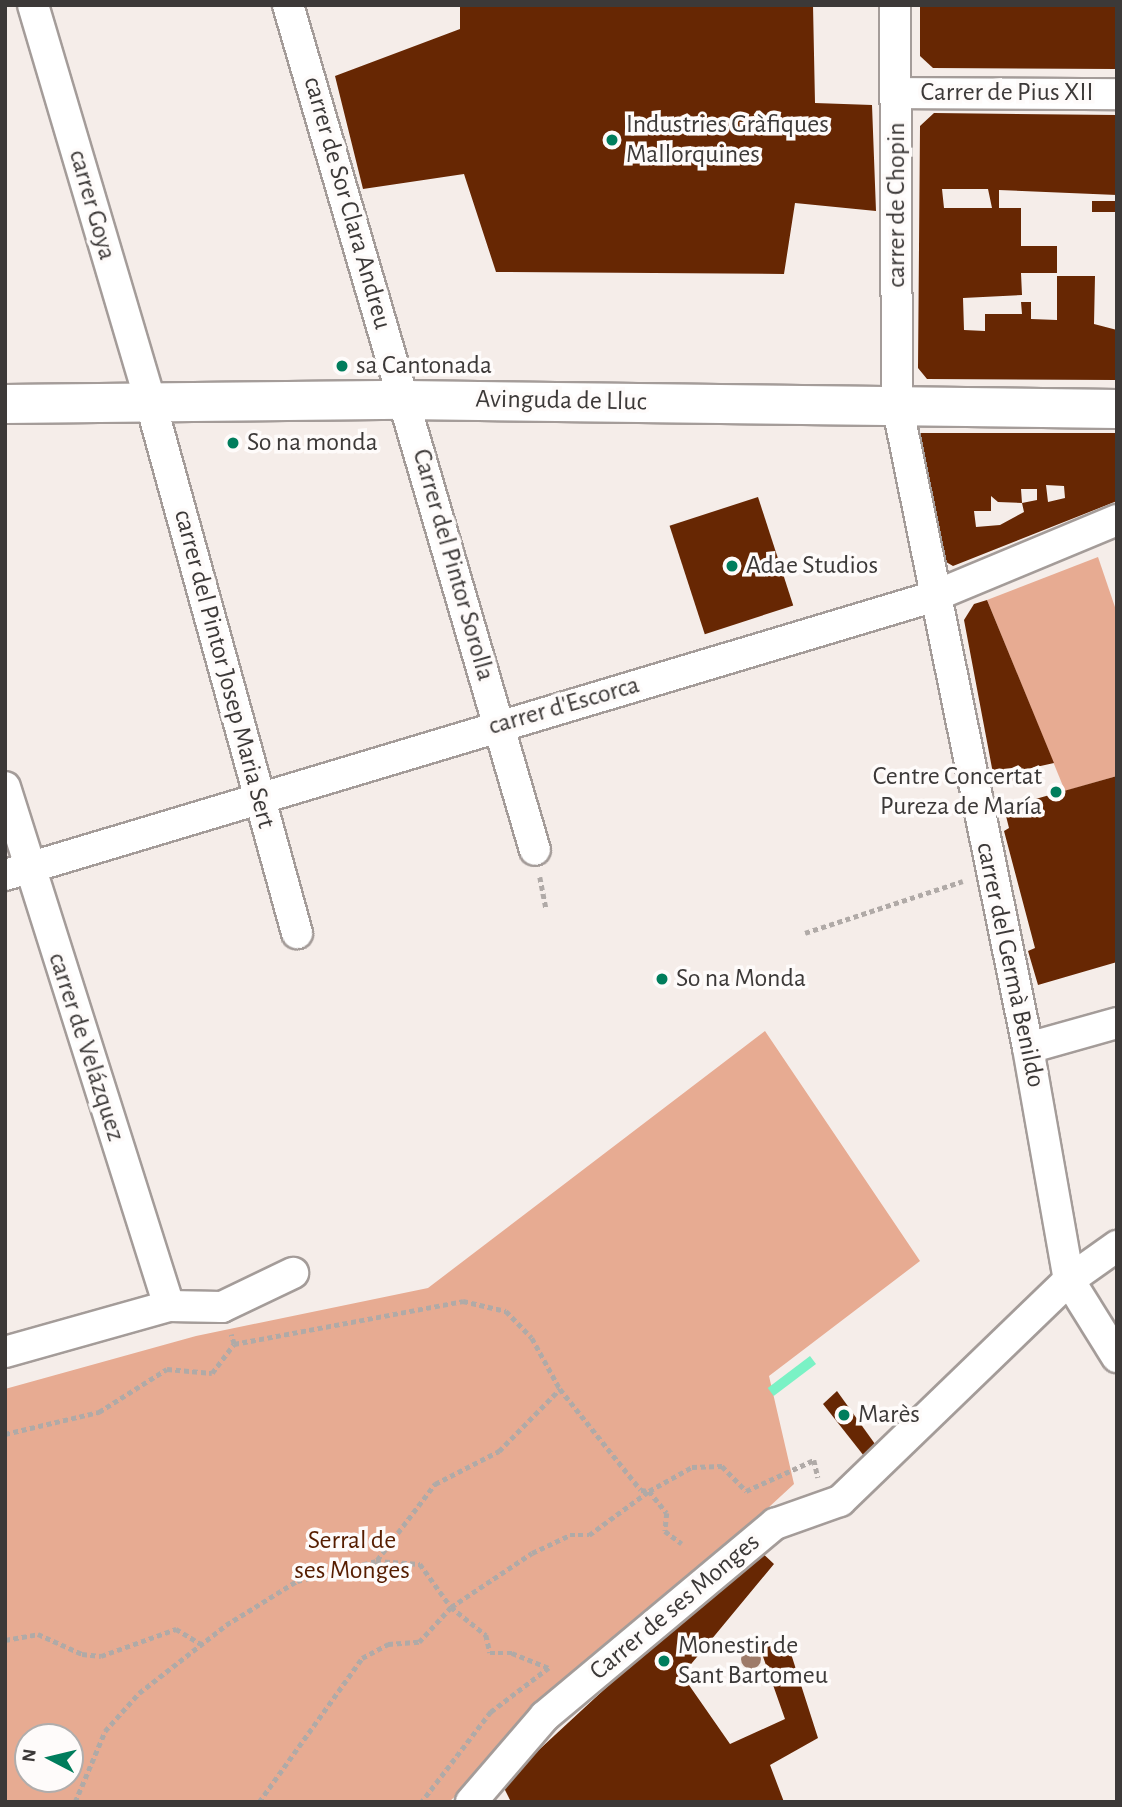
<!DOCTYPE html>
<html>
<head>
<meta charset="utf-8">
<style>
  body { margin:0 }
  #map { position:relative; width:1122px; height:1807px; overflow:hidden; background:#f5ede9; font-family:"Alegreya Sans",sans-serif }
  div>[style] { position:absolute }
  .green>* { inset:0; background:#e7ab92 }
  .water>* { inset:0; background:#7af2c5; transform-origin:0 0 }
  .building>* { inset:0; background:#672703; transform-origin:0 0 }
  .path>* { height:4.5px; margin-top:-2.25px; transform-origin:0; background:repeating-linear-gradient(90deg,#b0aaa7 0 5px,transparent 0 8.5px) }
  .roads { filter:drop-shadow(2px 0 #a49c99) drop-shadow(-2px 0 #a49c99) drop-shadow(0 2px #a49c99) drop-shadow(0 -2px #a49c99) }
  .minor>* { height:30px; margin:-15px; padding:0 15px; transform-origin:15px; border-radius:15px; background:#fff }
  .major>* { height:38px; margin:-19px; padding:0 19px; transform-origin:19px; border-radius:19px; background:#fff }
  .trees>* { width:20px; height:20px; margin:-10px; border-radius:50%; background:#9e7b69 }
  .dots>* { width:19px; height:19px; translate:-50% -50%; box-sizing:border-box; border:4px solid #fefbfa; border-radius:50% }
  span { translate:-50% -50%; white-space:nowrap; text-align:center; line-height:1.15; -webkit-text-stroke:7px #fefbfa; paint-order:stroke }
  .street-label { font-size:26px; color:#3c3938 }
  .poi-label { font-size:26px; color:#3c3938 }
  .left { translate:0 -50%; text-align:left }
  .right { translate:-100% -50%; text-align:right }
  .park-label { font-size:26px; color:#561d00 }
  .frame { position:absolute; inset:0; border:7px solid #3c3938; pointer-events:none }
  .north { position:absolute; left:14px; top:1723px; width:70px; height:70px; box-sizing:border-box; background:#fefbfa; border:2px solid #b0adac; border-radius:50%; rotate:277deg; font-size:19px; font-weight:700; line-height:28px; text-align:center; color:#3c3938 }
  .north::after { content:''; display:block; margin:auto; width:24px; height:32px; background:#007d5c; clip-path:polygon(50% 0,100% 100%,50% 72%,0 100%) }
</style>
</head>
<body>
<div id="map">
  <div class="green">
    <i style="clip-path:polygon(1098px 557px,1117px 613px,1117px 776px,1065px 791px,987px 600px)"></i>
    <i style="clip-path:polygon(evenodd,765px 1031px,920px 1261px,769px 1376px,794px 1484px,449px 1802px,5px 1802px,5px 1389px,196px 1336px,428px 1288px,765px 1031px,28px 1737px,70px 1737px,70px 1779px,28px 1779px,28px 1737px)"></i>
  </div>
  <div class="water">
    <i style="left:810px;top:1356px;width:10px;height:53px;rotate:53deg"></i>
  </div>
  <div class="building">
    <i style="clip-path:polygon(460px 5px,813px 5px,815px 103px,872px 105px,876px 211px,795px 203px,784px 274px,496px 272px,464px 174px,363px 189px,335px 76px,460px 29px)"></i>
    <i style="clip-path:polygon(920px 5px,1117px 5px,1117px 69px,933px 68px,920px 56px)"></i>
    <i style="clip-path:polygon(evenodd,934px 113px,1117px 115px,1117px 195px,999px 190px,999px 208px,1021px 208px,1021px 246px,1057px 246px,1057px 273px,1021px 273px,1022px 295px,963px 298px,964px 330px,985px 331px,985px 314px,1022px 314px,1021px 302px,1031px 302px,1031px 319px,1057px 320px,1057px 276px,1095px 276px,1094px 324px,1117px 330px,1117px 380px,927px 379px,918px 368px,920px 126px,934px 113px,942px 189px,988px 189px,992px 208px,944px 208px,942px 189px)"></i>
    <i style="left:1092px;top:201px;width:25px;height:11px"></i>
    <i style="clip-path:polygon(evenodd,918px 433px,1115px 433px,1117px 501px,953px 566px,941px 559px,918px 433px,1046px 485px,1064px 486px,1065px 498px,1048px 502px,1046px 485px,918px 433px,1021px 489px,1037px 489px,1037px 500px,1022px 503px,1024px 512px,1000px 525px,976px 527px,974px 511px,991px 511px,991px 496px,998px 502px,1022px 503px,1021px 489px)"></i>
    <i style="left:758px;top:497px;width:114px;height:93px;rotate:72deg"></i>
    <i style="clip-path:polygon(987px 600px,1054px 763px,1027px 769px,1032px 777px,995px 784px,964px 620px,974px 604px)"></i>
    <i style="clip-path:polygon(1117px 776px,1117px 962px,1038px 985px,1028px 951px,1035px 948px,1004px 831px,1009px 828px,1004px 808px)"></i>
    <i style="clip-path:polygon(837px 1391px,875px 1444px,864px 1456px,823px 1404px)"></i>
    <i style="clip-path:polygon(757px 1548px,774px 1564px,682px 1675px,730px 1744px,785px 1719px,760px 1648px,785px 1635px,818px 1738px,770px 1765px,784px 1802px,511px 1802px,502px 1784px)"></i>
  </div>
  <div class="path">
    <i style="left:540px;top:877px;width:31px;rotate:79deg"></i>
    <i style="left:805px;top:933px;width:166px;rotate:-18.2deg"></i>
    <i style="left:234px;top:1344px;width:233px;rotate:-10.6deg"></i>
    <i style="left:463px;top:1301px;width:44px;rotate:13.1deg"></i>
    <i style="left:506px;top:1311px;width:37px;rotate:46deg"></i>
    <i style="left:532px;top:1338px;width:58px;rotate:61.2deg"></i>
    <i style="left:560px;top:1389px;width:129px;rotate:51.3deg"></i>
    <i style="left:641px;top:1490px;width:8px;rotate:7deg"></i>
    <i style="left:649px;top:1491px;width:49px;rotate:-29.2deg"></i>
    <i style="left:692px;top:1467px;width:30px;rotate:-2deg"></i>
    <i style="left:722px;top:1466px;width:35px;rotate:46deg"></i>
    <i style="left:746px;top:1491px;width:75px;rotate:-24.5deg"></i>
    <i style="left:814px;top:1460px;width:18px;rotate:77deg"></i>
    <i style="left:5px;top:1434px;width:97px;rotate:-13.2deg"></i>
    <i style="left:99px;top:1412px;width:80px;rotate:-32.3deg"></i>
    <i style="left:167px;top:1369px;width:45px;rotate:5.1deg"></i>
    <i style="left:212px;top:1373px;width:36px;rotate:-53deg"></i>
    <i style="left:234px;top:1344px;width:10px;rotate:-107deg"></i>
    <i style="left:377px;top:1560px;width:96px;rotate:-52.7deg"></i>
    <i style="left:435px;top:1484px;width:72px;rotate:-27.3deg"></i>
    <i style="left:499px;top:1451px;width:87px;rotate:-45.5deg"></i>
    <i style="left:5px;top:1640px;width:34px;rotate:-10deg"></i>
    <i style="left:38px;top:1634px;width:48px;rotate:24.4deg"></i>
    <i style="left:82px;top:1654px;width:19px;rotate:6deg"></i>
    <i style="left:101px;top:1656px;width:80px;rotate:-19.8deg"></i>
    <i style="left:176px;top:1629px;width:29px;rotate:31deg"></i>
    <i style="left:75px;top:1802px;width:77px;rotate:-67.1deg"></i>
    <i style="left:105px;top:1731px;width:51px;rotate:-48.2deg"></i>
    <i style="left:139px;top:1693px;width:110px;rotate:-38deg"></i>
    <i style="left:226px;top:1625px;width:84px;rotate:-31.8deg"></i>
    <i style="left:297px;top:1581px;width:81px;rotate:-14.2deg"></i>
    <i style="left:376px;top:1561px;width:44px;rotate:3.9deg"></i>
    <i style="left:420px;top:1564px;width:53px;rotate:54.2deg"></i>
    <i style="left:451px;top:1607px;width:97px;rotate:-33.7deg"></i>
    <i style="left:532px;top:1553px;width:42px;rotate:-25.3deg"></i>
    <i style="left:570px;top:1535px;width:19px"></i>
    <i style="left:589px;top:1535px;width:74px;rotate:-36.3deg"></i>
    <i style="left:649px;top:1491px;width:28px;rotate:51deg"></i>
    <i style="left:667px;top:1513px;width:18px;rotate:96deg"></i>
    <i style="left:665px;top:1531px;width:21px;rotate:37deg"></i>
    <i style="left:259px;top:1802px;width:177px;rotate:-54.4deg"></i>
    <i style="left:362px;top:1658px;width:30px;rotate:-28deg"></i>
    <i style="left:388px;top:1644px;width:31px;rotate:-4deg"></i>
    <i style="left:419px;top:1642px;width:47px;rotate:-47.6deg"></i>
    <i style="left:451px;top:1607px;width:45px;rotate:38.7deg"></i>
    <i style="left:486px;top:1635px;width:18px;rotate:77deg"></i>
    <i style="left:490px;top:1653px;width:22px"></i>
    <i style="left:512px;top:1653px;width:40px;rotate:22deg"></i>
    <i style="left:549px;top:1668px;width:73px;rotate:142.8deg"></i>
    <i style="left:491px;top:1712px;width:113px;rotate:127.5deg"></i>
  </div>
  <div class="roads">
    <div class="minor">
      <i style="left:33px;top:5px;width:416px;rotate:73.5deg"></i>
      <i style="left:151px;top:404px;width:549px;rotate:74.57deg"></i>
      <i style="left:288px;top:5px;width:880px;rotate:73.71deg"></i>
      <i style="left:895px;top:5px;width:399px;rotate:89.7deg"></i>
      <i style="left:897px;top:404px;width:657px;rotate:78.5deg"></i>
      <i style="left:1028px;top:1048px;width:236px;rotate:80deg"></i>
      <i style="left:1069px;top:1280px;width:91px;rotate:58.1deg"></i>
      <i style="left:897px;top:93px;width:220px;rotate:0.3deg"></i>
      <i style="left:5px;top:787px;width:544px;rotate:72.46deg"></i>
      <i style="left:5px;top:875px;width:968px;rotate:-16.69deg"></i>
      <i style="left:932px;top:597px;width:200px;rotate:-22.6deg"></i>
      <i style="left:1028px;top:1048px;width:92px;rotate:-15.7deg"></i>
      <i style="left:5px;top:1352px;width:170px;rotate:-15.7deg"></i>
      <i style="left:169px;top:1306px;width:53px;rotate:1.1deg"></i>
      <i style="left:222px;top:1307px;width:79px;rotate:-25.6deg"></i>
      <i style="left:471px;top:1802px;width:113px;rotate:-49.3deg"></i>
      <i style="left:545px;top:1716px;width:300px;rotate:-39.9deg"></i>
      <i style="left:775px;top:1524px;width:69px;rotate:-19.5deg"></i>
      <i style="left:840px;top:1501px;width:318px;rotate:-44deg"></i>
      <i style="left:1069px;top:1280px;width:59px;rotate:-35.3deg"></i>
    </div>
    <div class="major">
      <i style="left:5px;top:404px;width:400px;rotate:-0.6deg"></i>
      <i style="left:405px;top:400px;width:712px;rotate:0.72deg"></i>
    </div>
  </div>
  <div class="trees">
    <i style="left:751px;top:1659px"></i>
  </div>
  <div class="dots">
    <i style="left:612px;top:140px;background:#007d5c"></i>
    <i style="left:342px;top:366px;background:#007d5c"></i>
    <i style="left:233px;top:443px;background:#007d5c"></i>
    <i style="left:732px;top:566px;background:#007d5c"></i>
    <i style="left:1056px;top:792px;background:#007d5c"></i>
    <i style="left:662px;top:979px;background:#007d5c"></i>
    <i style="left:844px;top:1415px;background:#007d5c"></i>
    <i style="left:664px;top:1661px;background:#007d5c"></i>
  </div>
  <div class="street-label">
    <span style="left:1007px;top:93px">Carrer de Pius XII</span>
    <span style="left:347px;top:203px;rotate:74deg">carrer de Sor Clara Andreu</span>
    <span style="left:92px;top:205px;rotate:74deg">carrer Goya</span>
    <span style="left:897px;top:205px;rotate:-90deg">carrer de Chopin</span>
    <span style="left:561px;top:401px;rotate:1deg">Avinguda de Lluc</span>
    <span style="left:453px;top:565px;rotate:74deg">Carrer del Pintor Sorolla</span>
    <span style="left:224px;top:669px;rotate:75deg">carrer del Pintor Josep Maria Sert</span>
    <span style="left:564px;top:706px;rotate:-16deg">carrer d'Escorca</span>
    <span style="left:1010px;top:965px;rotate:78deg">carrer del Germà Benildo</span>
    <span style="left:86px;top:1047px;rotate:72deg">carrer de Velázquez</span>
    <span style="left:675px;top:1607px;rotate:-40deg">Carrer de ses Monges</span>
  </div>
  <div class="poi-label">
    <span class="left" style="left:626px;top:140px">Industries Gràfiques<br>Mallorquines</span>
    <span class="left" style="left:356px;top:366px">sa Cantonada</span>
    <span class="left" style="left:247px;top:443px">So na monda</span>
    <span class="left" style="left:746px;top:566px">Adae Studios</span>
    <span class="right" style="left:1042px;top:792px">Centre Concertat<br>Pureza de María</span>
    <span class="left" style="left:676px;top:979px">So na Monda</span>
    <span class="left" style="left:858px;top:1415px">Marès</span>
    <span class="left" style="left:678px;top:1661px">Monestir de<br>Sant Bartomeu</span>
  </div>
  <div class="park-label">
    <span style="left:352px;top:1556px">Serral de<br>ses Monges</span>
  </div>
  <div class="frame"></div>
  <div class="north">N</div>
</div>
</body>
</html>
